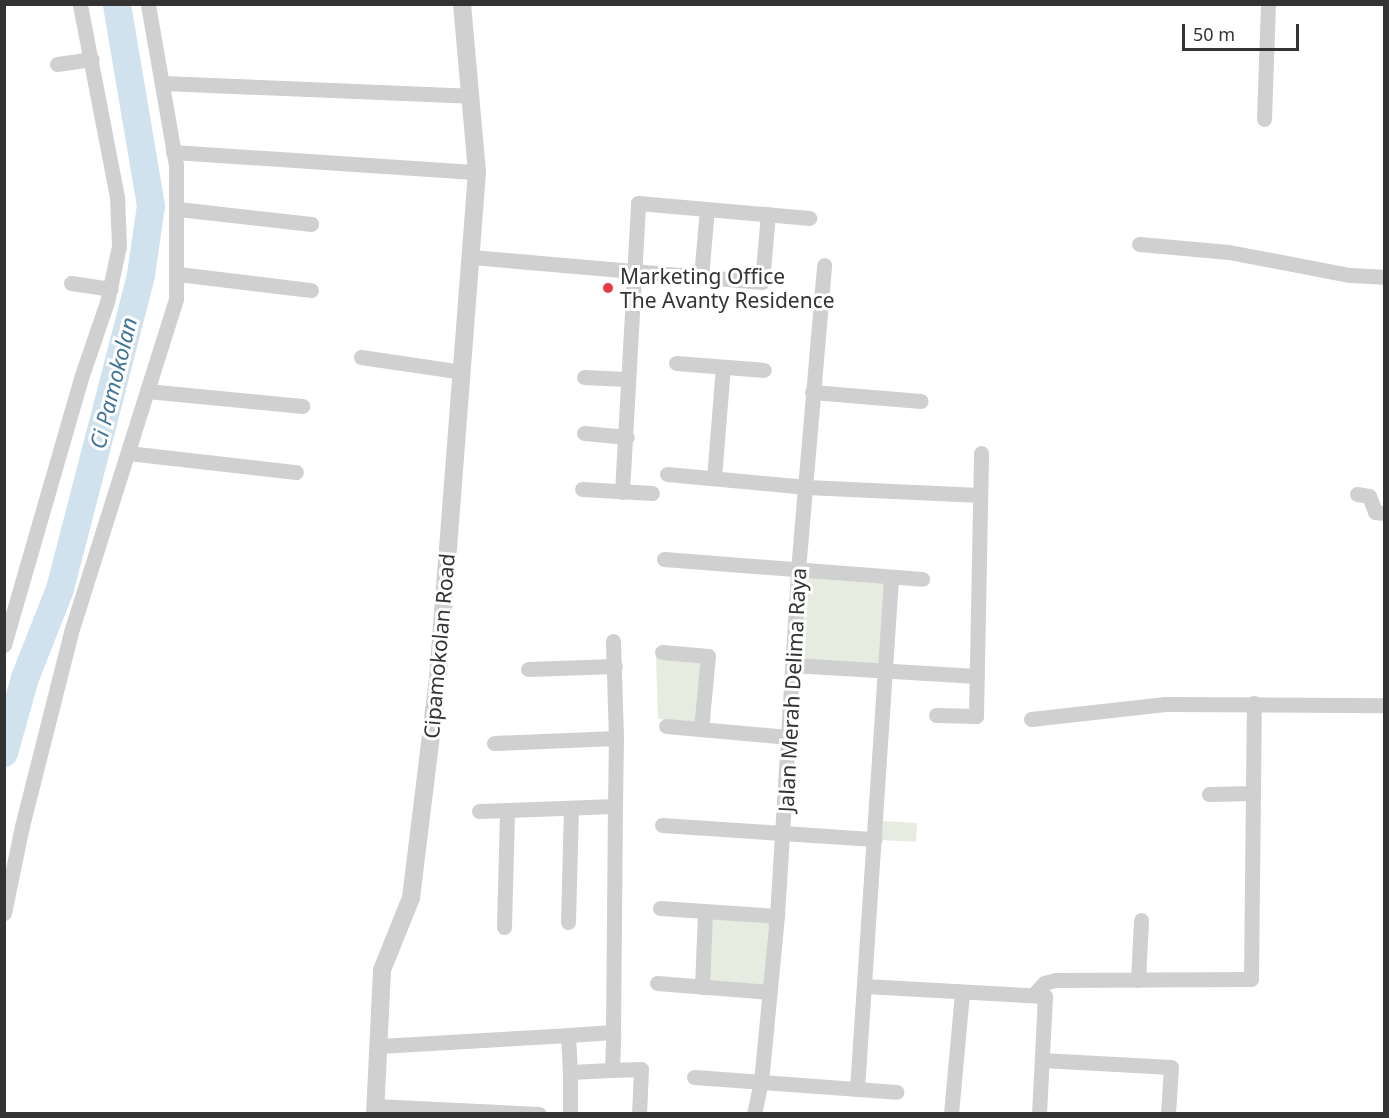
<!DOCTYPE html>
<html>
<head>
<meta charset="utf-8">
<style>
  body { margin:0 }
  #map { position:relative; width:1389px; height:1118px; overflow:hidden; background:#fff; font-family:"Noto Sans",sans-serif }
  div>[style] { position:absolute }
  .green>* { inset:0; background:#e6ecdf; transform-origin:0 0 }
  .river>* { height:28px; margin:-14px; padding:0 14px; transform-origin:14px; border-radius:14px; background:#cfe2ee }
  .minor>* { height:15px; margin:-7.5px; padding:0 7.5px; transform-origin:7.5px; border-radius:7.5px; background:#d0d0d0 }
  .tertiary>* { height:18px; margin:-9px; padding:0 9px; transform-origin:9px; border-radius:9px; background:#d0d0d0 }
  .dots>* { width:16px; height:16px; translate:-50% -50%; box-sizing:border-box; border:3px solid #fff; border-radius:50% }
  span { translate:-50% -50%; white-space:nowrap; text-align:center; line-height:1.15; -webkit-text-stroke:6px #fff; paint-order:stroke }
  .poi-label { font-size:21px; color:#333 }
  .left { translate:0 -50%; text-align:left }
  .street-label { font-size:21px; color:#333 }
  .water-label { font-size:22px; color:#3f7597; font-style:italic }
  .frame { position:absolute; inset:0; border:6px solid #333; pointer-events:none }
  .scale { position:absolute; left:1182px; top:24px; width:117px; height:27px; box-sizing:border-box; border:3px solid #333; border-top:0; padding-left:8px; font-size:18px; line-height:21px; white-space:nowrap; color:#333; -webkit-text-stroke:4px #fff; paint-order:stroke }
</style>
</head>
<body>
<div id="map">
  <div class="green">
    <i style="left:803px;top:574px;width:84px;height:86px;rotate:4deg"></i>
    <i style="clip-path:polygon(656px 655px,701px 659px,696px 722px,658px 719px)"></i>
    <i style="left:881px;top:821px;width:36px;height:19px;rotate:3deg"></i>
    <i style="left:712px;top:918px;width:59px;height:64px;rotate:4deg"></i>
  </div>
  <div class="river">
    <i style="left:4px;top:753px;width:78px;rotate:-74.4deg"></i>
    <i style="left:25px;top:678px;width:96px;rotate:-68.5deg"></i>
    <i style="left:60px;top:589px;width:324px;rotate:-75.5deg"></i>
    <i style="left:141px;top:275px;width:70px;rotate:-81.8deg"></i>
    <i style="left:151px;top:206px;width:205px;rotate:-99.6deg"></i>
  </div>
  <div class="minor">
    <i style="left:57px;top:64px;width:35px;rotate:-8deg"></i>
    <i style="left:163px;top:83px;width:307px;rotate:2.4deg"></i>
    <i style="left:1264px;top:119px;width:115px;rotate:-88deg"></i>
    <i style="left:173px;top:152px;width:305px;rotate:3.8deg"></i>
    <i style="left:178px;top:209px;width:134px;rotate:6.4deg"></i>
    <i style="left:1139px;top:244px;width:90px;rotate:5.1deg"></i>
    <i style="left:1229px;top:252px;width:123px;rotate:10.8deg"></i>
    <i style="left:1350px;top:275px;width:34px;rotate:3deg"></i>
    <i style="left:471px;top:257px;width:292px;rotate:4.9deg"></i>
    <i style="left:762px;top:282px;width:68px;rotate:-85deg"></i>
    <i style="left:178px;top:274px;width:134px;rotate:6.9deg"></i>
    <i style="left:701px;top:277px;width:68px;rotate:-85deg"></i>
    <i style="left:71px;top:283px;width:40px;rotate:8.5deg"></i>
    <i style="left:361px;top:357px;width:102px;rotate:8.4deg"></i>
    <i style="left:676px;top:363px;width:88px;rotate:4.5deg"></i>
    <i style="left:584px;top:377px;width:42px;rotate:2.7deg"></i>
    <i style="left:147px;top:391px;width:156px;rotate:5.5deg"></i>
    <i style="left:812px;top:392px;width:109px;rotate:4.7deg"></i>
    <i style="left:584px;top:433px;width:43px;rotate:5.3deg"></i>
    <i style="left:128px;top:453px;width:169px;rotate:6.5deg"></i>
    <i style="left:667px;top:474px;width:140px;rotate:5.3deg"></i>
    <i style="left:806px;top:487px;width:174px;rotate:2.6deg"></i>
    <i style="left:714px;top:478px;width:111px;rotate:-85.4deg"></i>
    <i style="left:582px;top:489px;width:70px;rotate:3.3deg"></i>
    <i style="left:622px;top:492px;width:289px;rotate:-86.8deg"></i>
    <i style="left:638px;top:203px;width:172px;rotate:5deg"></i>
    <i style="left:1357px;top:494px;width:12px;rotate:9deg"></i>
    <i style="left:1369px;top:496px;width:17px;rotate:69deg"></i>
    <i style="left:1375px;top:512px;width:9px;rotate:6deg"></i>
    <i style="left:664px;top:559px;width:259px;rotate:4.4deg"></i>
    <i style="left:4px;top:645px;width:281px;rotate:-73.9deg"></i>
    <i style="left:82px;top:375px;width:77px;rotate:-71.1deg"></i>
    <i style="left:107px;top:302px;width:57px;rotate:-77.9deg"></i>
    <i style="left:119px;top:246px;width:49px;rotate:-92.3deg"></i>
    <i style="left:117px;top:197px;width:197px;rotate:-100.9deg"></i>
    <i style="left:662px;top:652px;width:46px;rotate:5deg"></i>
    <i style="left:708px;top:656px;width:73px;rotate:95.5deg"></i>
    <i style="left:792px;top:665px;width:185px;rotate:3.4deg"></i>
    <i style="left:528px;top:669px;width:87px;rotate:-2deg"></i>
    <i style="left:936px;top:715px;width:40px;rotate:1.4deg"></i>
    <i style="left:976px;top:716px;width:263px;rotate:-88.9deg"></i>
    <i style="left:1031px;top:719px;width:135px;rotate:-6.4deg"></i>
    <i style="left:1165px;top:704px;width:219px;rotate:0.3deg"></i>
    <i style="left:666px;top:726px;width:123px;rotate:5.1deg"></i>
    <i style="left:494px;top:743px;width:122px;rotate:-2.3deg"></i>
    <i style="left:1209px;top:794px;width:44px;rotate:-1.3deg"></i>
    <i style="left:479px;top:811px;width:136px;rotate:-2.1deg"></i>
    <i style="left:662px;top:825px;width:213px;rotate:3.8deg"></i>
    <i style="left:660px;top:908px;width:117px;rotate:3.9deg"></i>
    <i style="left:4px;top:913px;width:89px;rotate:-78.3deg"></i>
    <i style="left:22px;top:826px;width:200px;rotate:-75.8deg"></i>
    <i style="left:71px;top:632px;width:349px;rotate:-72.5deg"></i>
    <i style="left:176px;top:299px;width:134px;rotate:-90deg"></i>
    <i style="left:176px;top:165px;width:163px;rotate:-99.9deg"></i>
    <i style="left:568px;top:922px;width:114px;rotate:-88.5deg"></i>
    <i style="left:504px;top:927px;width:117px;rotate:-88.5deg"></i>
    <i style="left:1138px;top:980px;width:60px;rotate:-87.1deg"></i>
    <i style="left:657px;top:983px;width:113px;rotate:4.6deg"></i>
    <i style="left:865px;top:986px;width:180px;rotate:3.2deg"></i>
    <i style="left:1045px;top:996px;width:118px;rotate:92.9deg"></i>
    <i style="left:702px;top:987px;width:76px;rotate:-87.7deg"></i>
    <i style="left:1033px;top:995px;width:16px;rotate:-47deg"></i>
    <i style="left:1044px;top:983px;width:12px;rotate:-14deg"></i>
    <i style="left:1056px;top:980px;width:195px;rotate:-0.3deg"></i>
    <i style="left:1251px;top:979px;width:276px;rotate:-89.4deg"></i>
    <i style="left:613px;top:1032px;width:45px;rotate:176.2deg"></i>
    <i style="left:568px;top:1035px;width:37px;rotate:87deg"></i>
    <i style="left:570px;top:1072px;width:42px;rotate:-2.7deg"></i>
    <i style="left:612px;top:1070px;width:38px;rotate:-88deg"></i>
    <i style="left:613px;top:1032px;width:226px;rotate:-89.5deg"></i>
    <i style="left:615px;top:806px;width:68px;rotate:-89.2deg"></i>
    <i style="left:616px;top:738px;width:97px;rotate:-91.8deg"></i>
    <i style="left:379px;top:1046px;width:189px;rotate:-3.3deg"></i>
    <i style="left:1042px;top:1060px;width:129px;rotate:3.1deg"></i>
    <i style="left:1171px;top:1067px;width:47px;rotate:93.7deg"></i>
    <i style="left:612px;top:1070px;width:29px;rotate:-2deg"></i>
    <i style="left:641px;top:1069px;width:45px;rotate:92.5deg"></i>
    <i style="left:694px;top:1077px;width:203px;rotate:4.2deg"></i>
    <i style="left:857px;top:1089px;width:512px;rotate:-86.19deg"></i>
    <i style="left:376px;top:1106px;width:163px;rotate:2.8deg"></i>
    <i style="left:570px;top:1114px;width:42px;rotate:-90deg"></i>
    <i style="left:754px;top:1114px;width:33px;rotate:-78deg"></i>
    <i style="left:761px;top:1082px;width:167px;rotate:-84.5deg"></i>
    <i style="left:777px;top:916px;width:347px;rotate:-86.5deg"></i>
    <i style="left:798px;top:570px;width:306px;rotate:-85.1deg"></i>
    <i style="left:951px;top:1114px;width:121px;rotate:-84.8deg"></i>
  </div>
  <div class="tertiary">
    <i style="left:375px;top:1114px;width:144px;rotate:-87.2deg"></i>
    <i style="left:382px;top:970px;width:78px;rotate:-68.1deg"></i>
    <i style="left:411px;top:898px;width:222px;rotate:-83deg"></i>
    <i style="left:438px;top:678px;width:508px;rotate:-85.59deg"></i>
    <i style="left:477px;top:172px;width:169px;rotate:-95.1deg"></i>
  </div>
  <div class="dots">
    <i style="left:608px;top:288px;background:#e63946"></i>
  </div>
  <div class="poi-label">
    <span class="left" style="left:620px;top:288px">Marketing Office<br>The Avanty Residence</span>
  </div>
  <div class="street-label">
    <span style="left:439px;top:646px;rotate:-85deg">Cipamokolan Road</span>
    <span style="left:792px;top:690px;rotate:-87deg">Jalan Merah Delima Raya</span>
  </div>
  <div class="water-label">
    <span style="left:113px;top:383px;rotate:-76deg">Ci Pamokolan</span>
  </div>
  <div class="frame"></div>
  <div class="scale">50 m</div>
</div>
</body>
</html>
